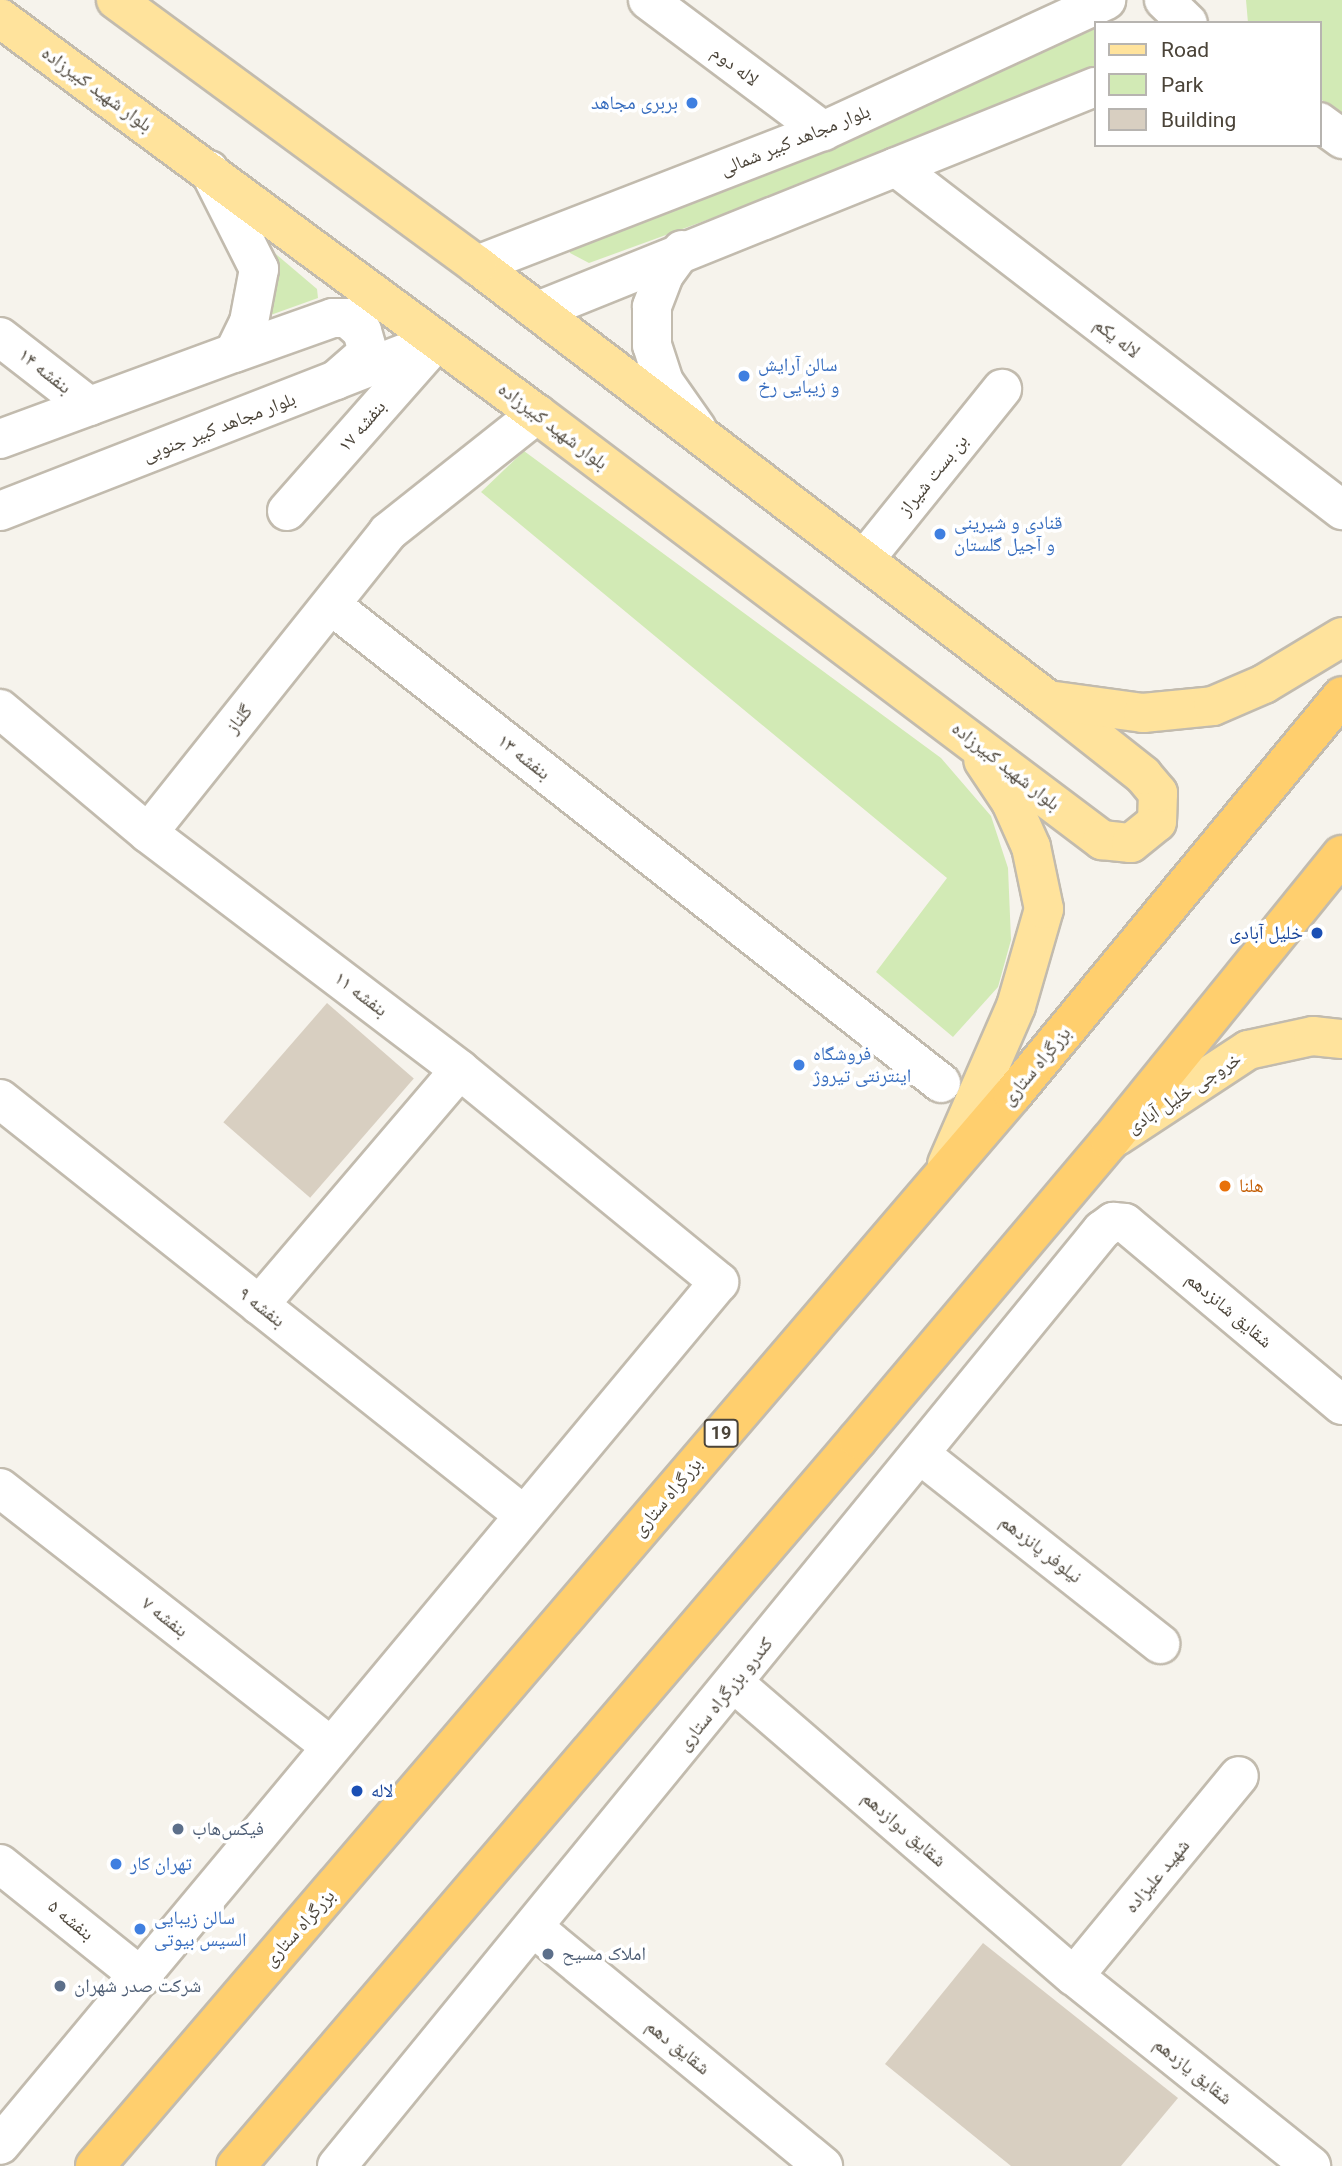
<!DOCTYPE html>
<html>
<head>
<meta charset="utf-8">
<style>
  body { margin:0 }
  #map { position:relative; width:1342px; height:2166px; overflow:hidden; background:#f6f3ec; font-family:Roboto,"Noto Naskh Arabic",sans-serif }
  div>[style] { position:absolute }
  .green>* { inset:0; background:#d2eab5 }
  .building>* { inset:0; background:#d8cfc1; transform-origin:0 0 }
  .roads { filter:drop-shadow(2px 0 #c2bbae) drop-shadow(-2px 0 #c2bbae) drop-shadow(0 2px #c2bbae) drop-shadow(0 -2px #c2bbae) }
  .minor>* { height:38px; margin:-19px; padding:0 19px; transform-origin:19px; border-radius:19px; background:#fff }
  .major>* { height:38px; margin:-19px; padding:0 19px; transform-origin:19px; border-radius:19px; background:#ffe39c }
  .highway>* { height:38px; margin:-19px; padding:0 19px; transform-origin:19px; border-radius:19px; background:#ffcf6e }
  .dots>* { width:19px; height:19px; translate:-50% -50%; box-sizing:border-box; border:4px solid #fff; border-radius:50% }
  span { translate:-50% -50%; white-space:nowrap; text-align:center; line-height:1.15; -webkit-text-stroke:7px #fff; paint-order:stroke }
  .shield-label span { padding:2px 5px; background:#fff; border:2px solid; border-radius:5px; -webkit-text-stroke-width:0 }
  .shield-label { font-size:18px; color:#4b4439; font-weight:700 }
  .street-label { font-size:19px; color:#4b4439 }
  .shop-label { font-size:19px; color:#366cbe }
  .right { translate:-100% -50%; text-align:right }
  .left { translate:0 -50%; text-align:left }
  .transit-label { font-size:19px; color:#164399 }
  .food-label { font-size:19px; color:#c56008 }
  .service-label { font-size:19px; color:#4e5e75 }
  .legend { position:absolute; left:1094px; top:21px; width:228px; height:126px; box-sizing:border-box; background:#fff; border:2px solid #b7b4b0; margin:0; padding:9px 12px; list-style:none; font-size:21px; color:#4b4439 }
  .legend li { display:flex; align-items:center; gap:14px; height:35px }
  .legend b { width:35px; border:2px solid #b7b4b0 }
</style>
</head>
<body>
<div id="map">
  <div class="green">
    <i style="clip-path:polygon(1246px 0,1342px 0,1342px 114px,1319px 98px,1319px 23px,1248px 23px)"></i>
    <i style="clip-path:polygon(1095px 29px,1095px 79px,589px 263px,570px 253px,569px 248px)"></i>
    <i style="clip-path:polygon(264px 244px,317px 289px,318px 298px,265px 317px)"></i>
    <i style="clip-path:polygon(524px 451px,941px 758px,991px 816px,1008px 868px,1011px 940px,998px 987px,953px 1037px,876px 972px,947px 878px,481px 492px)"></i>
  </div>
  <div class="building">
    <i style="left:327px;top:1003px;width:115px;height:158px;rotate:41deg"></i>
    <i style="clip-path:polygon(983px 1943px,1178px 2098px,1121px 2166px,1011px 2166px,885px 2064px)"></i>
  </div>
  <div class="roads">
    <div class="minor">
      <i style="left:648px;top:0;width:219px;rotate:36.8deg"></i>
      <i style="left:1164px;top:0;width:33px;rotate:44deg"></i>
      <i style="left:1319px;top:122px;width:29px;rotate:36deg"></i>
      <i style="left:896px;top:167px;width:563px;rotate:37.56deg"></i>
      <i style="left:209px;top:170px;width:111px;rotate:63.2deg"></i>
      <i style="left:259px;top:269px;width:54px;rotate:100.7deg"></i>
      <i style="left:249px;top:322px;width:34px;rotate:116deg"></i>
      <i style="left:682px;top:250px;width:31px;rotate:126deg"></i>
      <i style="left:664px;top:275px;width:34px;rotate:111deg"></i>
      <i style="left:652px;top:307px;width:38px;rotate:90deg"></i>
      <i style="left:652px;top:345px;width:39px;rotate:72deg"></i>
      <i style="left:664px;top:382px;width:57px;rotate:54.9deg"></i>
      <i style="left:477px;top:265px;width:371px;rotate:-21.2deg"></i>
      <i style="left:823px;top:131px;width:312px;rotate:-24.8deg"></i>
      <i style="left:538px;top:311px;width:600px;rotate:-21.91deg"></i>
      <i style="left:0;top:337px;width:113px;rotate:37.8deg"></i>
      <i style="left:0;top:439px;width:249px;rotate:-20.2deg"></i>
      <i style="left:234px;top:353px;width:105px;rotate:-19.5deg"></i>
      <i style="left:333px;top:318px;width:14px"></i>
      <i style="left:347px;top:318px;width:20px;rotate:41deg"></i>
      <i style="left:362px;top:331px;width:22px;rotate:74deg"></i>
      <i style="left:368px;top:352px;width:43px;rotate:138.8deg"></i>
      <i style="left:0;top:511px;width:469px;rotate:-21.3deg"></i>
      <i style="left:287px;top:511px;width:215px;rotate:-48.6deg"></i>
      <i style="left:864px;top:560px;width:220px;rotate:-51.1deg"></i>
      <i style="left:331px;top:605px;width:775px;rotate:38.08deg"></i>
      <i style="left:0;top:709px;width:193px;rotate:40deg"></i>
      <i style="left:148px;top:833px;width:392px;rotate:37.2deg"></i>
      <i style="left:460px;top:1070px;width:335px;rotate:39.3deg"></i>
      <i style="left:719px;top:1282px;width:1123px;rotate:129.8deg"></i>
      <i style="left:148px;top:833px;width:385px;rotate:-51.4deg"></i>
      <i style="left:388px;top:532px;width:190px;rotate:-38.4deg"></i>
      <i style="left:0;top:1099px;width:669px;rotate:38.45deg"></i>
      <i style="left:259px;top:1305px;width:309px;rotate:-49.5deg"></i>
      <i style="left:921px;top:1455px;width:305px;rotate:38.3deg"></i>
      <i style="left:0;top:1488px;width:419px;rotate:38deg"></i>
      <i style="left:734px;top:1683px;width:449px;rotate:40.8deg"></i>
      <i style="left:1074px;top:1976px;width:304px;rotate:38.7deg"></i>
      <i style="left:0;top:1864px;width:181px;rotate:38.7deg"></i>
      <i style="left:533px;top:1927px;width:376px;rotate:39.5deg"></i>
      <i style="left:1074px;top:1976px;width:259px;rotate:-50.5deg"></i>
      <i style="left:337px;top:2166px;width:1209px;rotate:-50.74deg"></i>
      <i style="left:1102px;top:1230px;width:14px;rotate:-36deg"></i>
      <i style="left:1113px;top:1222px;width:12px;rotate:5deg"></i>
      <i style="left:1125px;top:1223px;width:283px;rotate:40deg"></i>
    </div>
    <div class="major">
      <i style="left:0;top:18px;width:667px;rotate:36.41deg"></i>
      <i style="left:537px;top:414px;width:708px;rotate:37.02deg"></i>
      <i style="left:1102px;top:840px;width:29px;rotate:6deg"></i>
      <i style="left:1131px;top:843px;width:33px;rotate:-39deg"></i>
      <i style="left:1157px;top:822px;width:29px;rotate:-88deg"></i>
      <i style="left:1158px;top:793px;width:23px;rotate:-130deg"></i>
      <i style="left:1143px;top:775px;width:121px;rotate:-141.7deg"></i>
      <i style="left:1048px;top:700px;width:718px;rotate:-142.7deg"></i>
      <i style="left:477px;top:265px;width:448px;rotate:-143.7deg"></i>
      <i style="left:1048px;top:700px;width:96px;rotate:7.8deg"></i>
      <i style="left:1143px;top:713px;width:70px;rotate:-5.7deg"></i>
      <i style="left:1213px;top:706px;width:56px;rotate:-23.3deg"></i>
      <i style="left:1264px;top:684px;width:91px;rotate:-31.1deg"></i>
      <i style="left:1117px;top:1136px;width:157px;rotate:-33.3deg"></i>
      <i style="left:1248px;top:1050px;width:66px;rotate:-12.2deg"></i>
      <i style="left:1313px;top:1036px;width:29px;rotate:6deg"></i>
      <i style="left:947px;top:1164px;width:172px;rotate:-66.4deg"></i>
      <i style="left:1016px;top:1006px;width:101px;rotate:-73.9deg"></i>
      <i style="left:1044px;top:909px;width:63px;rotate:-101.8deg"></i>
      <i style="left:1031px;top:847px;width:49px;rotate:-114deg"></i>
      <i style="left:1011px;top:802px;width:50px;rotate:-123.7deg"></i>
    </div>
    <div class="highway">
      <i style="left:95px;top:2166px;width:1411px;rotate:-49.43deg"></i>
      <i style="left:1013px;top:1094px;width:516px;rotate:-50.42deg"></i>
      <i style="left:236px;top:2166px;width:957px;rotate:-49.45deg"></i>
      <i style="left:858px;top:1439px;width:390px;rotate:-49.8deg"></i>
      <i style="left:1110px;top:1141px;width:368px;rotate:-51deg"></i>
    </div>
  </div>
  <div class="dots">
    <i style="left:692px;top:103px;background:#3f7fe0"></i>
    <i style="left:744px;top:376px;background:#3f7fe0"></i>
    <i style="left:940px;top:534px;background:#3f7fe0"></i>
    <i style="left:1317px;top:933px;background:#1a4fb4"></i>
    <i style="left:799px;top:1065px;background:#3f7fe0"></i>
    <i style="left:1225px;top:1186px;background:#e8710a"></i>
    <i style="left:357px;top:1791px;background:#1a4fb4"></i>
    <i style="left:178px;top:1829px;background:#5c6f8a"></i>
    <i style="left:116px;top:1864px;background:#3f7fe0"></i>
    <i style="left:140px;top:1929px;background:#3f7fe0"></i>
    <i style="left:548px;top:1954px;background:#5c6f8a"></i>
    <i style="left:60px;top:1986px;background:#5c6f8a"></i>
  </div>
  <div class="shield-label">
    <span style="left:721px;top:1433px">19</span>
  </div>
  <div class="street-label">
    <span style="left:735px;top:66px;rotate:37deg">لاله دوم</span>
    <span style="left:97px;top:89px;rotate:36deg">بلوار شهید کبیرزاده</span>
    <span style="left:795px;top:140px;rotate:-22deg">بلوار مجاهد کبیر شمالی</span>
    <span style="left:1117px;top:338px;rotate:38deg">لاله یکم</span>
    <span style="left:45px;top:371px;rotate:38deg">بنفشه ۱۴</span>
    <span style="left:362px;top:426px;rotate:-49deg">بنفشه ۱۷</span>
    <span style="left:553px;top:426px;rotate:37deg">بلوار شهید کبیرزاده</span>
    <span style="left:219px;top:427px;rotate:-21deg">بلوار مجاهد کبیر جنوبی</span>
    <span style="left:933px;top:475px;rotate:-51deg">بن بست شیراز</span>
    <span style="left:239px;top:719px;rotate:-51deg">گلناز</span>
    <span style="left:524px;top:757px;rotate:38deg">بنفشه ۱۳</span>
    <span style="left:1006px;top:766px;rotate:38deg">بلوار شهید کبیرزاده</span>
    <span style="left:361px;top:994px;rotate:37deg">بنفشه ۱۱</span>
    <span style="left:1036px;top:1066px;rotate:-50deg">بزرگراه ستاری</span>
    <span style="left:1184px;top:1093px;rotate:-33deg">خروجی خلیل آبادی</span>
    <span style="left:262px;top:1307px;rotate:38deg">بنفشه ۹</span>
    <span style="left:1229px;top:1310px;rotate:40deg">شقایق شانزدهم</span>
    <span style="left:667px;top:1497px;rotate:-50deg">بزرگراه ستاری</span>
    <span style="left:1041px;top:1549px;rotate:38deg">نیلوفر پانزدهم</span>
    <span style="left:165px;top:1617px;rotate:38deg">بنفشه ۷</span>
    <span style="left:725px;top:1694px;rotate:-51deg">کندرو بزرگراه ستاری</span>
    <span style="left:904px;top:1829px;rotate:41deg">شقایق دوازدهم</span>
    <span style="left:1157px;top:1876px;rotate:-50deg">شهید علیزاده</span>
    <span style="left:71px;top:1920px;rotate:39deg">بنفشه ۵</span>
    <span style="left:299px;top:1928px;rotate:-48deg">بزرگراه ستاری</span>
    <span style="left:678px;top:2047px;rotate:39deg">شقایق دهم</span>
    <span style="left:1193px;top:2071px;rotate:39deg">شقایق یازدهم</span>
  </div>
  <div class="shop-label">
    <span class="right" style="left:678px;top:103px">بربری مجاهد</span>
    <span class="left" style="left:758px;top:376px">سالن آرایش<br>و زیبایی رخ</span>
    <span class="left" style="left:954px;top:534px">قنادی و شیرینی<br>و آجیل گلستان</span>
    <span class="left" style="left:813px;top:1065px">فروشگاه<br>اینترنتی تیروژ</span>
    <span class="left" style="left:130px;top:1864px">تهران کار</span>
    <span class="left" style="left:154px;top:1929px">سالن زیبایی<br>السیس بیوتی</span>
  </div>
  <div class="transit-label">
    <span class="right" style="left:1303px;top:933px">خلیل آبادی</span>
    <span class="left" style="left:371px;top:1791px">لاله</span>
  </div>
  <div class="food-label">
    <span class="left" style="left:1239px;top:1186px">هلنا</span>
  </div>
  <div class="service-label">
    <span class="left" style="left:192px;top:1829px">فیکس‌هاب</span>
    <span class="left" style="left:562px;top:1954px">املاک مسیح</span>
    <span class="left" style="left:74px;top:1986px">شرکت صدر شهران</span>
  </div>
  <ul class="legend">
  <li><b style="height:9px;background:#ffe39c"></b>Road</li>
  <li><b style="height:19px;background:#d2eab5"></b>Park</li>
  <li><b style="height:19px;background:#d8cfc1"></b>Building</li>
  </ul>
</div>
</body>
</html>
